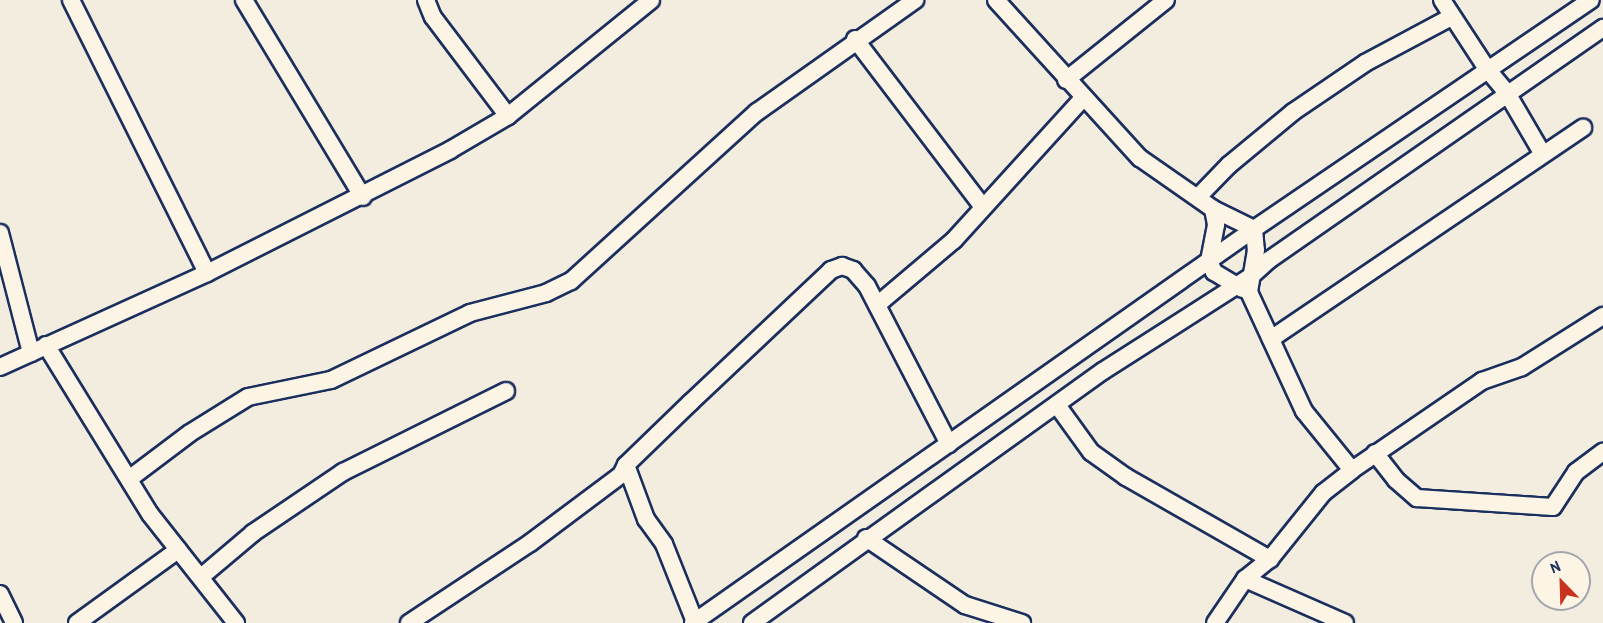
<!DOCTYPE html>
<html>
<head>
<meta charset="utf-8">
<style>
  body { margin:0 }
  #map { position:relative; width:1603px; height:623px; overflow:hidden; background:#f3ede0; font-family:"Patrick Hand",sans-serif }
  div>[style] { position:absolute }
  .roads { filter:drop-shadow(2px 0 #1b2f5e) drop-shadow(-2px 0 #1b2f5e) drop-shadow(0 2px #1b2f5e) drop-shadow(0 -2px #1b2f5e) }
  .minor>* { height:16px; margin:-8px; padding:0 8px; transform-origin:8px; border-radius:8px; background:#fcf5e5 }
  span { translate:-50% -50%; white-space:nowrap; text-align:center; line-height:1.15; -webkit-text-stroke:4.5px #fcf5e5; paint-order:stroke }
  .north { position:absolute; left:1531px; top:551px; width:60px; height:60px; box-sizing:border-box; background:#fcf5e5; border:2px solid #a2a6af; border-radius:50%; rotate:337deg; font-size:16px; font-weight:700; line-height:24px; text-align:center; color:#1b2f5e }
  .north::after { content:''; display:block; margin:auto; width:21px; height:27px; background:#c8321e; clip-path:polygon(50% 0,100% 100%,50% 72%,0 100%) }
</style>
</head>
<body>
<div id="map">
  <div class="roads">
    <div class="minor">
      <i style="left:71px;top:0;width:305px;rotate:63.5deg"></i>
      <i style="left:244px;top:0;width:230px;rotate:58.9deg"></i>
      <i style="left:426px;top:0;width:18px;rotate:68deg"></i>
      <i style="left:433px;top:17px;width:124px;rotate:52.9deg"></i>
      <i style="left:996px;top:0;width:214px;rotate:47.7deg"></i>
      <i style="left:1140px;top:158px;width:89px;rotate:34.9deg"></i>
      <i style="left:1213px;top:209px;width:46px;rotate:26deg"></i>
      <i style="left:1254px;top:229px;width:21px;rotate:85deg"></i>
      <i style="left:1256px;top:250px;width:43px;rotate:99.5deg"></i>
      <i style="left:1249px;top:292px;width:131px;rotate:65.2deg"></i>
      <i style="left:1304px;top:411px;width:76px;rotate:50.9deg"></i>
      <i style="left:1442px;top:0;width:82px;rotate:56.9deg"></i>
      <i style="left:1487px;top:69px;width:31px;rotate:50deg"></i>
      <i style="left:1507px;top:93px;width:69px;rotate:59.7deg"></i>
      <i style="left:855px;top:39px;width:211px;rotate:52.7deg"></i>
      <i style="left:1066px;top:80px;width:128px;rotate:-38.7deg"></i>
      <i style="left:1198px;top:197px;width:45px;rotate:-45.9deg"></i>
      <i style="left:1229px;top:165px;width:83px;rotate:-39.6deg"></i>
      <i style="left:1293px;top:112px;width:87px;rotate:-34.2deg"></i>
      <i style="left:1365px;top:63px;width:98px;rotate:-28.1deg"></i>
      <i style="left:1213px;top:209px;width:16px;rotate:79deg"></i>
      <i style="left:1216px;top:225px;width:37px;rotate:101deg"></i>
      <i style="left:1209px;top:261px;width:12px;rotate:66deg"></i>
      <i style="left:1214px;top:272px;width:33px;rotate:31deg"></i>
      <i style="left:0;top:233px;width:124px;rotate:75.5deg"></i>
      <i style="left:877px;top:305px;width:101px;rotate:-40.2deg"></i>
      <i style="left:954px;top:240px;width:192px;rotate:-47.7deg"></i>
      <i style="left:1271px;top:339px;width:377px;rotate:-34.1deg"></i>
      <i style="left:46px;top:345px;width:198px;rotate:58.4deg"></i>
      <i style="left:150px;top:514px;width:139px;rotate:51.7deg"></i>
      <i style="left:0;top:367px;width:227px;rotate:-24.4deg"></i>
      <i style="left:207px;top:273px;width:272px;rotate:-26.8deg"></i>
      <i style="left:450px;top:150px;width:67px;rotate:-30.4deg"></i>
      <i style="left:508px;top:116px;width:184px;rotate:-39deg"></i>
      <i style="left:1057px;top:405px;width:58px;rotate:54.1deg"></i>
      <i style="left:1091px;top:452px;width:43px;rotate:35.5deg"></i>
      <i style="left:1126px;top:477px;width:166px;rotate:29.7deg"></i>
      <i style="left:1375px;top:453px;width:34px;rotate:52deg"></i>
      <i style="left:1396px;top:480px;width:28px;rotate:41deg"></i>
      <i style="left:1417px;top:498px;width:136px;rotate:3.8deg"></i>
      <i style="left:1553px;top:507px;width:42px;rotate:-56.7deg"></i>
      <i style="left:1576px;top:472px;width:34px;rotate:-37deg"></i>
      <i style="left:626px;top:465px;width:58px;rotate:69.7deg"></i>
      <i style="left:646px;top:519px;width:31px;rotate:54deg"></i>
      <i style="left:664px;top:544px;width:84px;rotate:68.3deg"></i>
      <i style="left:129px;top:479px;width:76px;rotate:-37deg"></i>
      <i style="left:190px;top:433px;width:68px;rotate:-31.8deg"></i>
      <i style="left:248px;top:397px;width:85px;rotate:-11.6deg"></i>
      <i style="left:331px;top:380px;width:154px;rotate:-25.7deg"></i>
      <i style="left:470px;top:313px;width:79px;rotate:-14.7deg"></i>
      <i style="left:546px;top:293px;width:28px;rotate:-26deg"></i>
      <i style="left:571px;top:281px;width:251px;rotate:-42.3deg"></i>
      <i style="left:757px;top:112px;width:194px;rotate:-35.3deg"></i>
      <i style="left:866px;top:538px;width:120px;rotate:34.1deg"></i>
      <i style="left:965px;top:605px;width:60px;rotate:17.5deg"></i>
      <i style="left:201px;top:577px;width:68px;rotate:-40.2deg"></i>
      <i style="left:253px;top:533px;width:109px;rotate:-34.1deg"></i>
      <i style="left:343px;top:472px;width:182px;rotate:-26.4deg"></i>
      <i style="left:1245px;top:579px;width:109px;rotate:23.7deg"></i>
      <i style="left:0;top:594px;width:32px;rotate:64deg"></i>
      <i style="left:77px;top:623px;width:125px;rotate:-35.9deg"></i>
      <i style="left:409px;top:623px;width:145px;rotate:-33.5deg"></i>
      <i style="left:530px;top:543px;width:114px;rotate:-36.8deg"></i>
      <i style="left:621px;top:475px;width:11px;rotate:-63deg"></i>
      <i style="left:626px;top:465px;width:89px;rotate:-44.1deg"></i>
      <i style="left:690px;top:403px;width:194px;rotate:-43.3deg"></i>
      <i style="left:831px;top:270px;width:12px;rotate:-20deg"></i>
      <i style="left:842px;top:266px;width:12px;rotate:20deg"></i>
      <i style="left:853px;top:270px;width:21px;rotate:49deg"></i>
      <i style="left:867px;top:286px;width:178px;rotate:62.6deg"></i>
      <i style="left:693px;top:623px;width:686px;rotate:-35.08deg"></i>
      <i style="left:1254px;top:229px;width:407px;rotate:-34.2deg"></i>
      <i style="left:752px;top:623px;width:432px;rotate:-35.7deg"></i>
      <i style="left:1103px;top:371px;width:174px;rotate:-32.6deg"></i>
      <i style="left:1250px;top:277px;width:25px;rotate:-42deg"></i>
      <i style="left:1269px;top:260px;width:407px;rotate:-34.8deg"></i>
      <i style="left:1215px;top:623px;width:53px;rotate:-55.7deg"></i>
      <i style="left:1245px;top:579px;width:32px;rotate:-39deg"></i>
      <i style="left:1270px;top:559px;width:85px;rotate:-51.2deg"></i>
      <i style="left:1323px;top:493px;width:37px;rotate:-38deg"></i>
      <i style="left:1352px;top:470px;width:158px;rotate:-34.4deg"></i>
      <i style="left:1482px;top:381px;width:42px;rotate:-19.3deg"></i>
      <i style="left:1522px;top:367px;width:96px;rotate:-32.2deg"></i>
    </div>
  </div>
  <div class="north">N</div>
</div>
</body>
</html>
